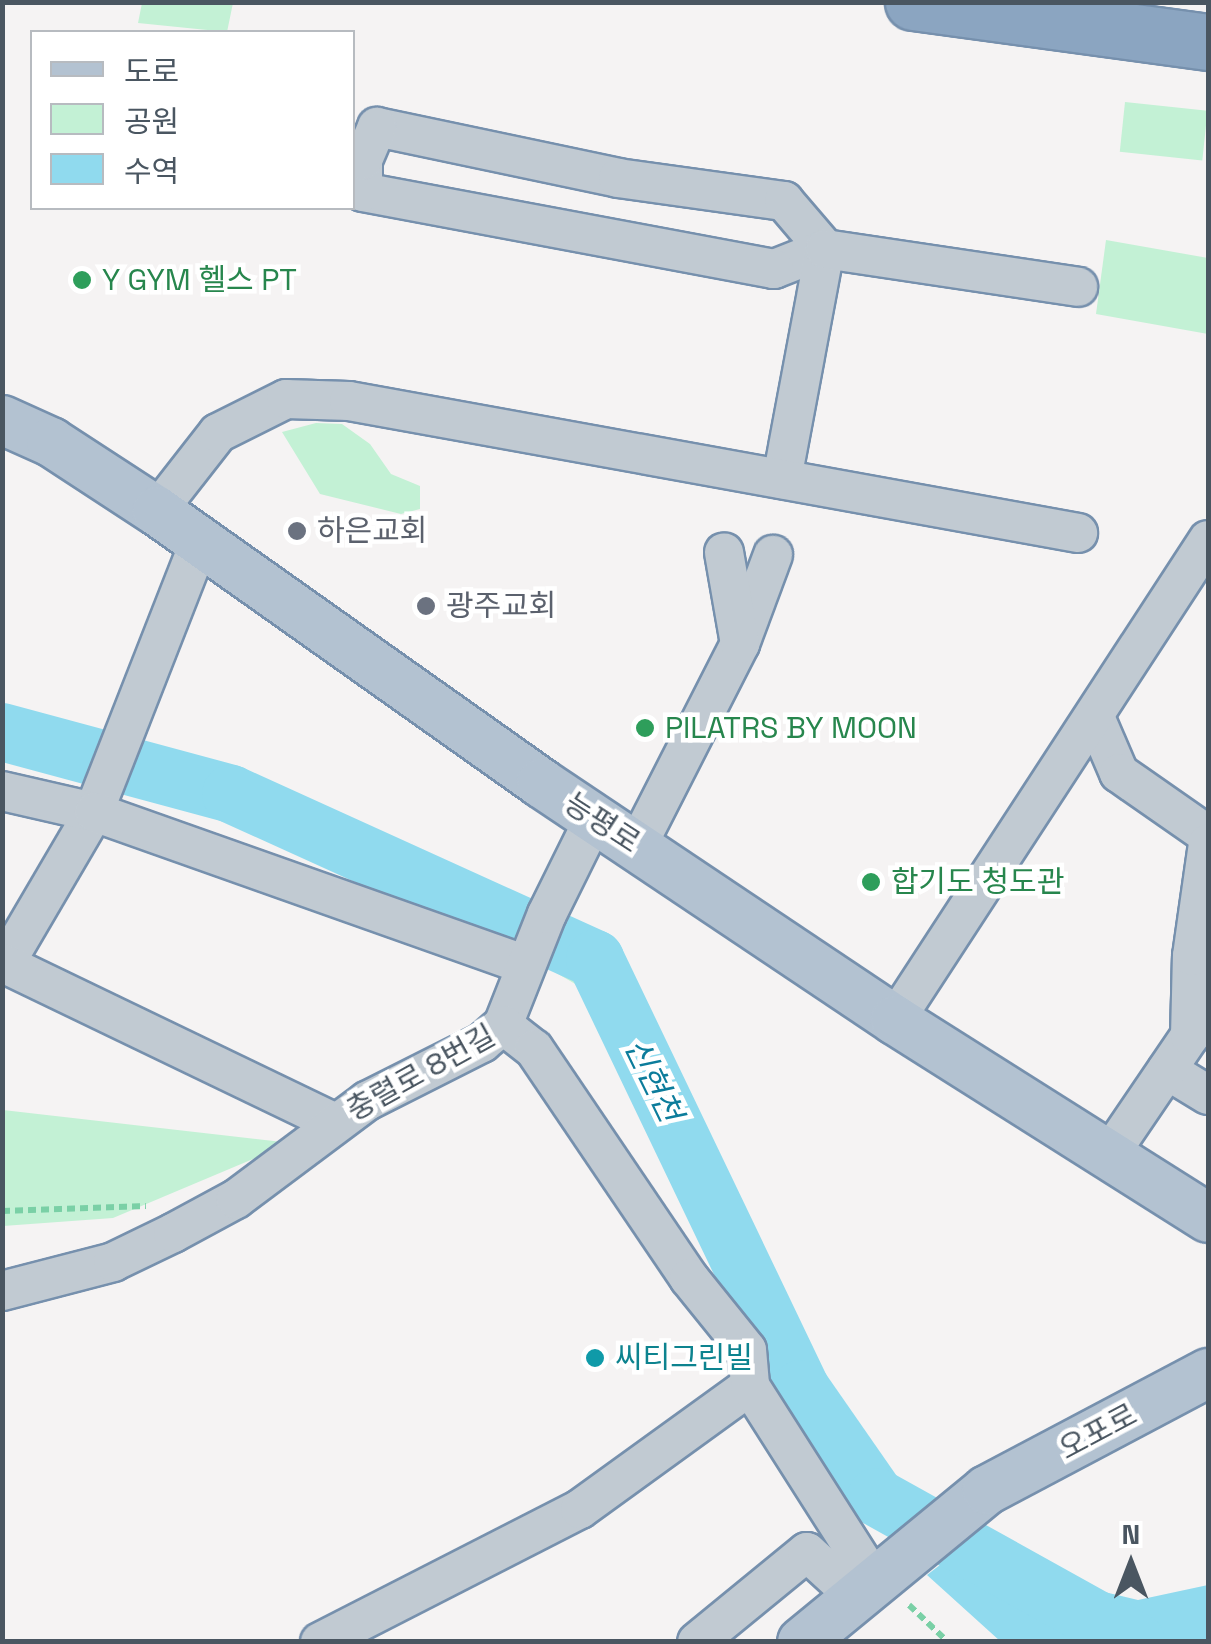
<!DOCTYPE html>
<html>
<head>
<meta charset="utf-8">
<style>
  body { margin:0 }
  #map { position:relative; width:1211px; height:1644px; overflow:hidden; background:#f5f3f3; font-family:"Space Grotesk","Noto Sans KR",sans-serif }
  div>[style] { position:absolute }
  .green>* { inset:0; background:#c3f1d5; transform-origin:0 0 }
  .water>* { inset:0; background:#90daee }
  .river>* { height:58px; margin:-29px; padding:0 29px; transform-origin:29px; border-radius:29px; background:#90daee }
  .path>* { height:6px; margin-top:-3px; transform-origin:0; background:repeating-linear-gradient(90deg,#7ad0a6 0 8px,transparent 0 13px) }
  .roads { filter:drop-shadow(2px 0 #7690ad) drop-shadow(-2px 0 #7690ad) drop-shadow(0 2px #7690ad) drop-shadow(0 -2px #7690ad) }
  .minor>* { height:38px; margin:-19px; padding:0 19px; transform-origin:19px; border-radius:19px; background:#c1cad2 }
  .major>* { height:48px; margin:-24px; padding:0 24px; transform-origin:24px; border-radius:24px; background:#b3c2d1 }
  .highway>* { height:55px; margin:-27.5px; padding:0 27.5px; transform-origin:27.5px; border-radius:27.5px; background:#8ba5c1 }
  .dots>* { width:28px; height:28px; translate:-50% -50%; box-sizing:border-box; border:5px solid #fff; border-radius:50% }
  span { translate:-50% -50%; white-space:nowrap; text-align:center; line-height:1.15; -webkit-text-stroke:9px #fff; paint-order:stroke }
  .leisure-label { font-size:30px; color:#27864d }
  .left { translate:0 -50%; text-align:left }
  .worship-label { font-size:30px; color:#5b616d }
  .street-label { font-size:30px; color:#4a5661 }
  .culture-label { font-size:30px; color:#0d838f }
  .water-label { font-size:32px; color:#0c7c9b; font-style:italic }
  .frame { position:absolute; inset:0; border:5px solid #4a5661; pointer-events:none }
  .legend { position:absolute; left:30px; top:30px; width:325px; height:180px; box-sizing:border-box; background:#fff; border:2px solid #b7bbc0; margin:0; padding:12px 18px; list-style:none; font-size:30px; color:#4a5661 }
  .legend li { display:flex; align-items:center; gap:20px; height:50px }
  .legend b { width:50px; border:2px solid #b7bbc0 }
  .north { position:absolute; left:1081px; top:1514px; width:100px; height:100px; -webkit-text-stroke:8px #fff; paint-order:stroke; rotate:0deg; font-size:28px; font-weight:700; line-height:40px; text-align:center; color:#4a5661 }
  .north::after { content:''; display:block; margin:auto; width:35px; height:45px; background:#4a5661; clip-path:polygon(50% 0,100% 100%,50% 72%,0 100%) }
</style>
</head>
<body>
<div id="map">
  <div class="green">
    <i style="clip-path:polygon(142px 3px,142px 2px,233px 3px,227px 32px,138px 23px)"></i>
    <i style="left:1125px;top:102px;width:83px;height:50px;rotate:6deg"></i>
    <i style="clip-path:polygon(1106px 240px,1208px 258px,1208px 334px,1096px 314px)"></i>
    <i style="clip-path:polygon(316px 423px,342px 424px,370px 444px,391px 474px,420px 486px,420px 509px,401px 514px,320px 494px,282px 432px)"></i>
    <i style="clip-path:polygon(549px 941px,593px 960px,670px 1127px,641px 1071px,577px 985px,536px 961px)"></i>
    <i style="clip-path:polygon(3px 1110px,291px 1143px,113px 1218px,3px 1226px)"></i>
    <i style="clip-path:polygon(826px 1426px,863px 1480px,888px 1525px,870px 1520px)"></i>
  </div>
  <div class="water">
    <i style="clip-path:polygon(864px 1480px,880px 1483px,917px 1507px,888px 1525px)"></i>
    <i style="clip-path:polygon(976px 1537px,1067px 1583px,1138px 1600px,1208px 1585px,1208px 1639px,1000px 1641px,927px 1575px)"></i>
  </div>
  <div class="river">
    <i style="left:2px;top:732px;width:237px;rotate:15.1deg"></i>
    <i style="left:231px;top:794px;width:400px;rotate:24.4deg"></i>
    <i style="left:595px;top:959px;width:477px;rotate:64.4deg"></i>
    <i style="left:801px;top:1389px;width:131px;rotate:55.2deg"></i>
    <i style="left:876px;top:1497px;width:298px;rotate:29.1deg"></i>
  </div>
  <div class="path">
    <i style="left:2px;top:1211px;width:144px;rotate:-2deg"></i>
    <i style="left:909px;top:1605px;width:54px;rotate:43.5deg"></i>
  </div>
  <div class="roads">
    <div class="minor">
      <i style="left:377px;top:127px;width:246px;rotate:11.9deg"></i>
      <i style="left:618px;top:178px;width:168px;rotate:7.9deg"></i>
      <i style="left:784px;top:201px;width:63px;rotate:49.5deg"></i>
      <i style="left:825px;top:249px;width:55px;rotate:158.6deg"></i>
      <i style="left:774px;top:269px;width:418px;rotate:-169.4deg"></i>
      <i style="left:363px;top:192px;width:32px;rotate:-90deg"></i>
      <i style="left:363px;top:160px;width:36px;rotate:-67deg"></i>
      <i style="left:782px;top:479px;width:234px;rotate:-79.4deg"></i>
      <i style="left:825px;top:249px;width:256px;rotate:8.5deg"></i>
      <i style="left:157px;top:511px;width:99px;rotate:-52deg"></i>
      <i style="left:218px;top:433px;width:76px;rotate:-26.6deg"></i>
      <i style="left:286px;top:399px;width:63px;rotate:1.8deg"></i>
      <i style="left:349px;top:401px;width:741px;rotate:10.26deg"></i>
      <i style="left:198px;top:546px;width:286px;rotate:111.4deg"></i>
      <i style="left:94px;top:812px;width:176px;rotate:120.4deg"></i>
      <i style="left:5px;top:964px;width:364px;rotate:25.7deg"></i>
      <i style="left:741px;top:641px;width:92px;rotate:-69.6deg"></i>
      <i style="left:1095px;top:717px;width:61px;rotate:66.8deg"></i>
      <i style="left:1119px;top:773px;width:108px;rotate:34.9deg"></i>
      <i style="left:2px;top:791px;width:94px;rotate:12.9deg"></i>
      <i style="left:94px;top:812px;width:458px;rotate:19.5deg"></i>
      <i style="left:637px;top:846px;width:227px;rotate:-63deg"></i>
      <i style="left:740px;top:644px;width:93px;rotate:-99.9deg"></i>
      <i style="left:895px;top:1020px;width:573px;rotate:-56.89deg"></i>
      <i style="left:503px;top:1025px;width:119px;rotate:-68.4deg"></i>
      <i style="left:547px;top:914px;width:106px;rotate:-63.7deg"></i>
      <i style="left:1167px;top:1070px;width:48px;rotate:31.4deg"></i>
      <i style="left:1109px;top:1155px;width:144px;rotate:-55.8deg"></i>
      <i style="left:1190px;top:1036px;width:80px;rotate:-88.6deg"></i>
      <i style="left:1192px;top:956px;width:114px;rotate:-81.9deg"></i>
      <i style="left:2px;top:1291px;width:115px;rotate:-14.6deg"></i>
      <i style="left:113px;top:1262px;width:67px;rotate:-25.8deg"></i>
      <i style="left:173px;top:1233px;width:72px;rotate:-28.4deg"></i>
      <i style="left:236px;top:1199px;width:164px;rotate:-36.8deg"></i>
      <i style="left:367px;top:1101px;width:129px;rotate:-26.8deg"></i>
      <i style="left:482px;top:1043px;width:28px;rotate:-41deg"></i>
      <i style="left:503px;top:1025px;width:39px;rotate:38deg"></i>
      <i style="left:534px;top:1049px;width:277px;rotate:55.9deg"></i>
      <i style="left:689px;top:1278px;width:92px;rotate:51.1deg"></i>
      <i style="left:747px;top:1350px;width:36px;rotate:85deg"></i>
      <i style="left:320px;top:1642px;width:292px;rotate:-27.1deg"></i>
      <i style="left:580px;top:1509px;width:210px;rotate:-35.9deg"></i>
      <i style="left:750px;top:1386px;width:232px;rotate:57.5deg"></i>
      <i style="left:697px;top:1642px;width:142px;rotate:-39.3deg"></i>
      <i style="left:807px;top:1552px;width:67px;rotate:42.6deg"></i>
    </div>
    <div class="major">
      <i style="left:2px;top:420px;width:54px;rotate:24.2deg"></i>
      <i style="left:51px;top:442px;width:126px;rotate:33.1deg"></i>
      <i style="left:157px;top:511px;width:471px;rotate:35.3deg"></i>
      <i style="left:541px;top:783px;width:426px;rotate:33.8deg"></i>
      <i style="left:895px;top:1020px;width:370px;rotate:32.3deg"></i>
      <i style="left:802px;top:1642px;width:239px;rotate:-39.4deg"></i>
      <i style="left:987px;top:1490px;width:250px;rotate:-27.9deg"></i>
    </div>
    <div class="highway">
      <i style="left:913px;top:2px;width:298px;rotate:7.7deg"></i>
    </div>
  </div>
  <div class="dots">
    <i style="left:82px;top:280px;background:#2e9e5b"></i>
    <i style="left:297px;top:531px;background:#6b7280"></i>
    <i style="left:426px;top:606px;background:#6b7280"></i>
    <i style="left:645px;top:728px;background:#2e9e5b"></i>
    <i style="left:871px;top:882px;background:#2e9e5b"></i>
    <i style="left:595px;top:1358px;background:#0f9aa8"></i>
  </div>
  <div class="leisure-label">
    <span class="left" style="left:102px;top:280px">Y GYM 헬스 PT</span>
    <span class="left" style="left:665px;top:728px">PILATRS BY MOON</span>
    <span class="left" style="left:891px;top:882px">합기도 청도관</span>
  </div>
  <div class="worship-label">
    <span class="left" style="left:317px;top:531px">하은교회</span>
    <span class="left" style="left:446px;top:606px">광주교회</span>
  </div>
  <div class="street-label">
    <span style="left:602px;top:823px;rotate:33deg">능평로</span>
    <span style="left:421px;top:1073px;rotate:-29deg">충렬로 8번길</span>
    <span style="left:1098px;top:1432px;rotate:-28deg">오포로</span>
  </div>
  <div class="culture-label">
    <span class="left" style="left:615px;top:1358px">씨티그린빌</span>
  </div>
  <div class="water-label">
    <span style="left:653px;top:1080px;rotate:64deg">신현천</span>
  </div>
  <div class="frame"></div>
  <ul class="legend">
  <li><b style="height:12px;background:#b3c2d1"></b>도로</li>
  <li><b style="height:28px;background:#c3f1d5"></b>공원</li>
  <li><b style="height:28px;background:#90daee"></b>수역</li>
  </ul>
  <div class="north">N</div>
</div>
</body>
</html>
